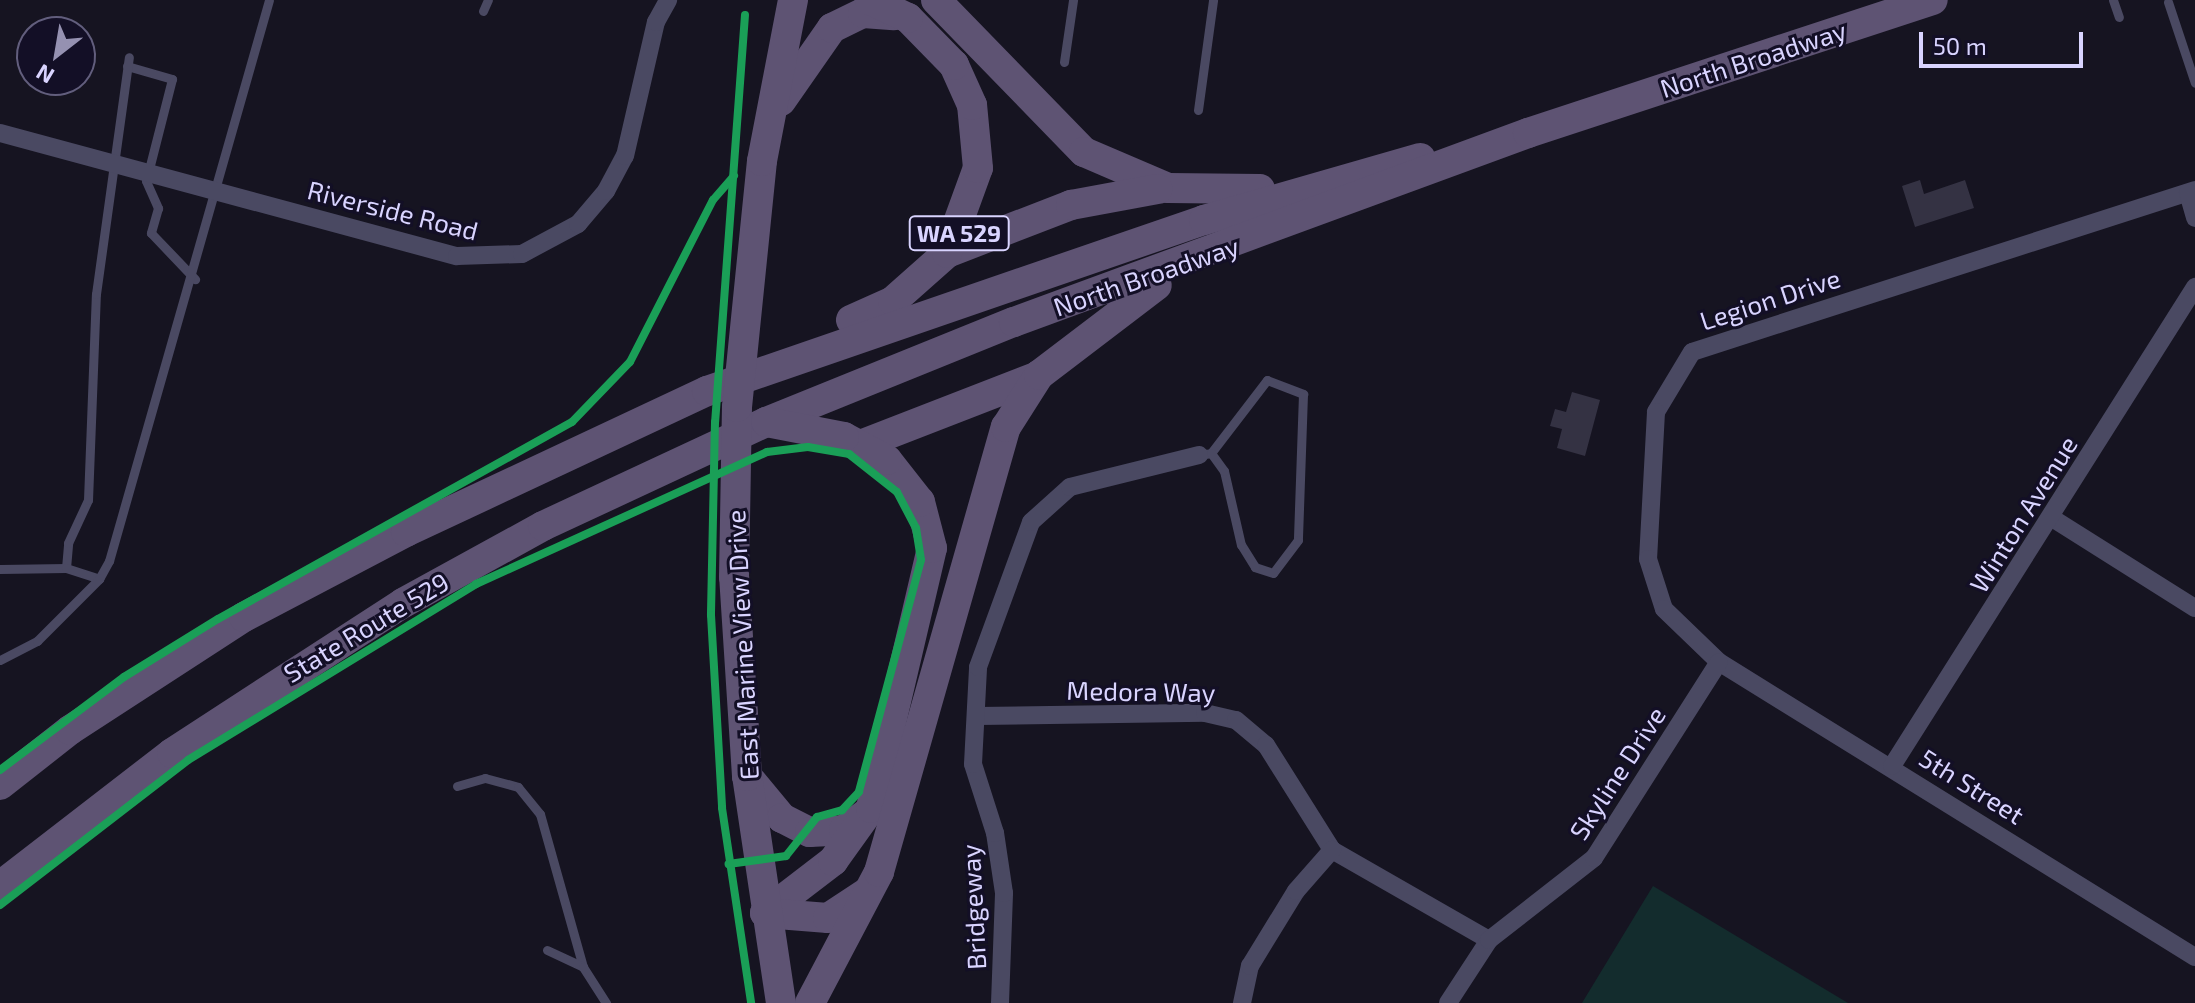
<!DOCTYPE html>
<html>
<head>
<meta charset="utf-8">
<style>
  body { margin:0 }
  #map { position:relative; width:2195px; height:1003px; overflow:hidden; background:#161421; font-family:"Exo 2",sans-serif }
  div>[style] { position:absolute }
  .green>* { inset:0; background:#132c2d }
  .building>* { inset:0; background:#343243 }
  .service>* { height:9px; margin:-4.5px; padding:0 4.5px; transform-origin:4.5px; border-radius:4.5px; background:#4a4962 }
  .minor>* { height:18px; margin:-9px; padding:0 9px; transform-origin:9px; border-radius:9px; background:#4a4962 }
  .primary>* { height:30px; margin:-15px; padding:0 15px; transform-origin:15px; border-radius:15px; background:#5e5373 }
  .cycleway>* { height:8px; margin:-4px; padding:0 4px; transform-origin:4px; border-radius:4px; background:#1a9f57 }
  span { translate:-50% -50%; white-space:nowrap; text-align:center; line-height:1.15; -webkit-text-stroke:6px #130f26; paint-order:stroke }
  .shield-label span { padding:2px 6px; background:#130f26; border:2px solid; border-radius:6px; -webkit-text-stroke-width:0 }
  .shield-label { font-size:24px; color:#d9d4ff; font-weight:700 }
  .street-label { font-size:26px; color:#d9d4ff }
  .north { position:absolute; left:16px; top:16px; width:80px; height:80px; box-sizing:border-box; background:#130f26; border:2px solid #625e7d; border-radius:50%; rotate:211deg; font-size:22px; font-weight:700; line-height:32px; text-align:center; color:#d9d4ff }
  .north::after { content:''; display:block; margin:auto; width:28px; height:36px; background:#9591b1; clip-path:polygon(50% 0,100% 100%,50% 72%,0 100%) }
  .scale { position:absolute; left:1919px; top:32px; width:164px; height:36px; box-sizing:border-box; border:4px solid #d9d4ff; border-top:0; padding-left:10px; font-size:24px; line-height:28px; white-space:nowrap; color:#d9d4ff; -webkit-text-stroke:6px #130f26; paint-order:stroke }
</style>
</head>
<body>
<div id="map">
  <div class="green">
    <i style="clip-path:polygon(1653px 886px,1848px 1003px,1582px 1003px)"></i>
  </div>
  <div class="building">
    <i style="clip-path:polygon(1920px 180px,1924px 194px,1965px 180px,1974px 208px,1915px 227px,1902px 186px)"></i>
    <i style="clip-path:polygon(1572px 392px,1600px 400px,1585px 456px,1557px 448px,1562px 429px,1550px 426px,1555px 409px,1566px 412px)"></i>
  </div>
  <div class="service">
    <i style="left:2113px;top:0;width:18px;rotate:71deg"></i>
    <i style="left:2168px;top:2px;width:85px;rotate:71.6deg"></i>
    <i style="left:483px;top:11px;width:12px;rotate:-66deg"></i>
    <i style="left:1064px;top:62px;width:63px;rotate:-81.7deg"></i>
    <i style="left:127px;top:66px;width:47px;rotate:16.1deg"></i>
    <i style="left:172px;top:79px;width:105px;rotate:104.3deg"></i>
    <i style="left:146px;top:181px;width:30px;rotate:66deg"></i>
    <i style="left:158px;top:208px;width:26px;rotate:106deg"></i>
    <i style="left:151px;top:233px;width:64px;rotate:46.3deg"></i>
    <i style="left:1198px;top:110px;width:111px;rotate:-82.2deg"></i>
    <i style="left:1199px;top:455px;width:12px;rotate:-9deg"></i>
    <i style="left:1211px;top:453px;width:92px;rotate:-52.5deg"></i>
    <i style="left:1267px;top:380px;width:39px;rotate:21deg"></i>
    <i style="left:1303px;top:394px;width:146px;rotate:92deg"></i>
    <i style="left:1298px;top:540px;width:41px;rotate:127.1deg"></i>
    <i style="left:1273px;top:573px;width:19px;rotate:-162deg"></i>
    <i style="left:1255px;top:567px;width:26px;rotate:-122deg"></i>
    <i style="left:1241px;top:545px;width:76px;rotate:-102.9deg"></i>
    <i style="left:1224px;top:471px;width:22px;rotate:-126deg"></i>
    <i style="left:66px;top:568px;width:25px;rotate:-85deg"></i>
    <i style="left:68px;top:543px;width:47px;rotate:-65.1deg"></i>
    <i style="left:88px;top:500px;width:206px;rotate:-87.8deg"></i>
    <i style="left:96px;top:294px;width:239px;rotate:-82.1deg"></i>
    <i style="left:0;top:569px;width:66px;rotate:-0.9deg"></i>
    <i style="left:66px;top:568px;width:35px;rotate:18deg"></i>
    <i style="left:99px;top:579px;width:21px;rotate:-61deg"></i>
    <i style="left:109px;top:561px;width:583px;rotate:-74.08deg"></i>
    <i style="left:0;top:660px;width:42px;rotate:-27.2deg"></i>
    <i style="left:37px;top:641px;width:88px;rotate:-45deg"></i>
    <i style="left:457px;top:786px;width:29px;rotate:-16deg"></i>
    <i style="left:485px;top:778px;width:34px;rotate:15deg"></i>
    <i style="left:518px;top:787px;width:35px;rotate:51deg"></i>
    <i style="left:540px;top:814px;width:159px;rotate:74.3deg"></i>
    <i style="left:547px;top:950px;width:40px;rotate:25deg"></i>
    <i style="left:583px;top:967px;width:43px;rotate:57.4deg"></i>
  </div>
  <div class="minor">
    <i style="left:0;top:133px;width:473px;rotate:15.1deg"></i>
    <i style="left:457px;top:256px;width:65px;rotate:-1.8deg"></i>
    <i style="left:522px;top:254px;width:64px;rotate:-28.2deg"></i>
    <i style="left:578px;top:224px;width:43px;rotate:-49.7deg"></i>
    <i style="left:606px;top:191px;width:40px;rotate:-62deg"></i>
    <i style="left:625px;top:156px;width:138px;rotate:-77deg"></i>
    <i style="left:656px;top:22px;width:25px;rotate:-61deg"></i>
    <i style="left:2195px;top:190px;width:528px;rotate:162.15deg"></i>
    <i style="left:1692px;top:352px;width:70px;rotate:121deg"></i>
    <i style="left:1656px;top:412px;width:147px;rotate:93.1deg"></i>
    <i style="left:1648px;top:559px;width:52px;rotate:72.3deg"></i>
    <i style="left:1664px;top:609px;width:76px;rotate:43.9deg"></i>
    <i style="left:1719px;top:662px;width:560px;rotate:31.79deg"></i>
    <i style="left:2188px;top:193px;width:26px;rotate:74deg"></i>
    <i style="left:2052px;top:518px;width:169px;rotate:32.2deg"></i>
    <i style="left:978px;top:716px;width:227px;rotate:-0.8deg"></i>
    <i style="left:1205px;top:713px;width:32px;rotate:13deg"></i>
    <i style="left:1236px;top:720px;width:39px;rotate:40deg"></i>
    <i style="left:1266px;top:745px;width:124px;rotate:57.8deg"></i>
    <i style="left:1332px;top:850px;width:181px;rotate:29.8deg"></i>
    <i style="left:1892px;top:766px;width:567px;rotate:-57.68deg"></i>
    <i style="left:1000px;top:1003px;width:110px;rotate:-87.9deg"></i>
    <i style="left:1004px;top:893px;width:61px;rotate:-98.5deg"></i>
    <i style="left:995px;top:833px;width:72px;rotate:-107.7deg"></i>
    <i style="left:973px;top:764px;width:97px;rotate:-87deg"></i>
    <i style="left:978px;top:667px;width:154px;rotate:-69.9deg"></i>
    <i style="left:1031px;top:522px;width:52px;rotate:-41.9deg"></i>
    <i style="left:1070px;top:487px;width:133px;rotate:-13.9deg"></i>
    <i style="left:1242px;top:1003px;width:38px;rotate:-78deg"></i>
    <i style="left:1250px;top:966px;width:88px;rotate:-58.5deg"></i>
    <i style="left:1296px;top:891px;width:55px;rotate:-48.7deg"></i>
    <i style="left:1448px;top:1003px;width:75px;rotate:-56.9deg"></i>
    <i style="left:1489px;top:940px;width:133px;rotate:-38deg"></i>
    <i style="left:1594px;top:858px;width:232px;rotate:-57.5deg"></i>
  </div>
  <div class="primary">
    <i style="left:936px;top:0;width:212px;rotate:45.8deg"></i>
    <i style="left:1084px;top:152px;width:91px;rotate:23.2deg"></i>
    <i style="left:1168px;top:188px;width:92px;rotate:0.6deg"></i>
    <i style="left:781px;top:101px;width:89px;rotate:-55.1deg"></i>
    <i style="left:832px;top:28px;width:34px;rotate:-26deg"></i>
    <i style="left:863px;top:13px;width:31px;rotate:4deg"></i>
    <i style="left:947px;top:253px;width:133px;rotate:-21.2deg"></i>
    <i style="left:1071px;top:205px;width:88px;rotate:-10.4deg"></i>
    <i style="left:851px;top:320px;width:46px;rotate:-24.3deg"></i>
    <i style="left:893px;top:301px;width:72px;rotate:-41.6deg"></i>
    <i style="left:947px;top:253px;width:90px;rotate:-70deg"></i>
    <i style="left:978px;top:168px;width:63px;rotate:-95.4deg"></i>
    <i style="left:972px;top:105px;width:44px;rotate:-114.2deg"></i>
    <i style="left:954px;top:65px;width:66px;rotate:-134.4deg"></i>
    <i style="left:908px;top:18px;width:42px;rotate:-154.7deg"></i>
    <i style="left:863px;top:444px;width:186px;rotate:-21.2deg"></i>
    <i style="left:747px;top:776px;width:55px;rotate:50.2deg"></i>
    <i style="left:782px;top:818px;width:31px;rotate:27deg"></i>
    <i style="left:810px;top:832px;width:34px;rotate:-3deg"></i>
    <i style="left:844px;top:830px;width:26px;rotate:-36deg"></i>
    <i style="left:0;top:785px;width:89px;rotate:-38.2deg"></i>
    <i style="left:70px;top:730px;width:207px;rotate:-33deg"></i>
    <i style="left:244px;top:617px;width:183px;rotate:-27.7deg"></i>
    <i style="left:406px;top:532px;width:332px;rotate:-25.1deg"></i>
    <i style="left:707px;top:391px;width:526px;rotate:-18.99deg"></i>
    <i style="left:1204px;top:220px;width:225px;rotate:-16deg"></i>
    <i style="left:0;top:886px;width:217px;rotate:-37.7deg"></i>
    <i style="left:172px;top:753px;width:275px;rotate:-33deg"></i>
    <i style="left:403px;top:603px;width:160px;rotate:-28.8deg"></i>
    <i style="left:543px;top:526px;width:246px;rotate:-25deg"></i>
    <i style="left:766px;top:422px;width:267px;rotate:-22deg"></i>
    <i style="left:1014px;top:322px;width:548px;rotate:-20.19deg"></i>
    <i style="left:1528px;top:133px;width:426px;rotate:-18.2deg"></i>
    <i style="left:765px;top:913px;width:86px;rotate:-37.4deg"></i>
    <i style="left:833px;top:861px;width:65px;rotate:-54.4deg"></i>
    <i style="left:871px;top:808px;width:267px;rotate:-76.8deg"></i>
    <i style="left:932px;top:548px;width:48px;rotate:-104.6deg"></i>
    <i style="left:920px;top:502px;width:53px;rotate:-128.2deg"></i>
    <i style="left:887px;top:460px;width:49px;rotate:-151.9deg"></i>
    <i style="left:844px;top:437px;width:79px;rotate:-169.1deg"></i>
    <i style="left:765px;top:913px;width:63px;rotate:4.5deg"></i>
    <i style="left:828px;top:918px;width:45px;rotate:-33.3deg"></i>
    <i style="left:781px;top:1003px;width:230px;rotate:-98.5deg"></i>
    <i style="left:747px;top:776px;width:199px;rotate:-93.7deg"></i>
    <i style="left:734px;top:577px;width:170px;rotate:-89deg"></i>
    <i style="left:737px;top:407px;width:247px;rotate:-84.2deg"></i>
    <i style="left:762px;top:161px;width:164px;rotate:-79.1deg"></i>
    <i style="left:810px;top:1003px;width:148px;rotate:-62.2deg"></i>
    <i style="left:879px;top:872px;width:463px;rotate:-74.1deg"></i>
    <i style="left:1006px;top:427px;width:62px;rotate:-57.6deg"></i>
    <i style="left:1039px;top:375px;width:148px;rotate:-37.3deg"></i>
  </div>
  <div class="cycleway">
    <i style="left:745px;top:15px;width:408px;rotate:94.2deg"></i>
    <i style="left:715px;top:422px;width:193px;rotate:91.2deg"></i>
    <i style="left:711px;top:615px;width:193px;rotate:86.7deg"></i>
    <i style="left:722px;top:808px;width:197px;rotate:81.5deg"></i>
    <i style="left:0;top:770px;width:155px;rotate:-36.9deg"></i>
    <i style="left:124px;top:677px;width:110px;rotate:-31.7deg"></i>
    <i style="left:218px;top:619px;width:405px;rotate:-29.1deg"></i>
    <i style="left:572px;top:422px;width:83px;rotate:-46deg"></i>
    <i style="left:630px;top:362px;width:182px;rotate:-62.9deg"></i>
    <i style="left:713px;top:200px;width:32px;rotate:-49deg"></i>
    <i style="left:0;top:905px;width:237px;rotate:-37.6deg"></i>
    <i style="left:188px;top:760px;width:338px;rotate:-31.4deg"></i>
    <i style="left:476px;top:584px;width:320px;rotate:-24.4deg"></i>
    <i style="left:767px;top:452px;width:41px;rotate:-7deg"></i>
    <i style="left:808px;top:447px;width:42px;rotate:9.7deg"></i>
    <i style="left:849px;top:454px;width:61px;rotate:38.4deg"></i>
    <i style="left:897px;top:492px;width:41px;rotate:62.2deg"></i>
    <i style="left:916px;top:528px;width:32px;rotate:81deg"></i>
    <i style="left:921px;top:560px;width:240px;rotate:105deg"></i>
    <i style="left:859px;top:792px;width:25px;rotate:133deg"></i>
    <i style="left:842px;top:810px;width:26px;rotate:164deg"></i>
    <i style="left:817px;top:817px;width:50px;rotate:128.5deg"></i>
    <i style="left:786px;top:856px;width:58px;rotate:172deg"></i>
  </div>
  <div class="shield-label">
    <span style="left:959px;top:233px">WA 529</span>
  </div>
  <div class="street-label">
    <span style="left:1753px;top:59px;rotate:-18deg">North Broadway</span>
    <span style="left:393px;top:210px;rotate:14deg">Riverside Road</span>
    <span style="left:1146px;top:276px;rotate:-19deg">North Broadway</span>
    <span style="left:1770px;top:299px;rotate:-18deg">Legion Drive</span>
    <span style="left:2023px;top:514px;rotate:-58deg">Winton Avenue</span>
    <span style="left:366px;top:627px;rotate:-31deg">State Route 529</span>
    <span style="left:742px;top:645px;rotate:-93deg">East Marine View Drive</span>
    <span style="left:1141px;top:691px;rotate:1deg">Medora Way</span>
    <span style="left:1617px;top:773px;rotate:-57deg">Skyline Drive</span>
    <span style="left:1972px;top:786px;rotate:32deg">5th Street</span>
    <span style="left:973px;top:907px;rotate:-93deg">Bridgeway</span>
  </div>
  <div class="north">N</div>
  <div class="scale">50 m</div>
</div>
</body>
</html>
